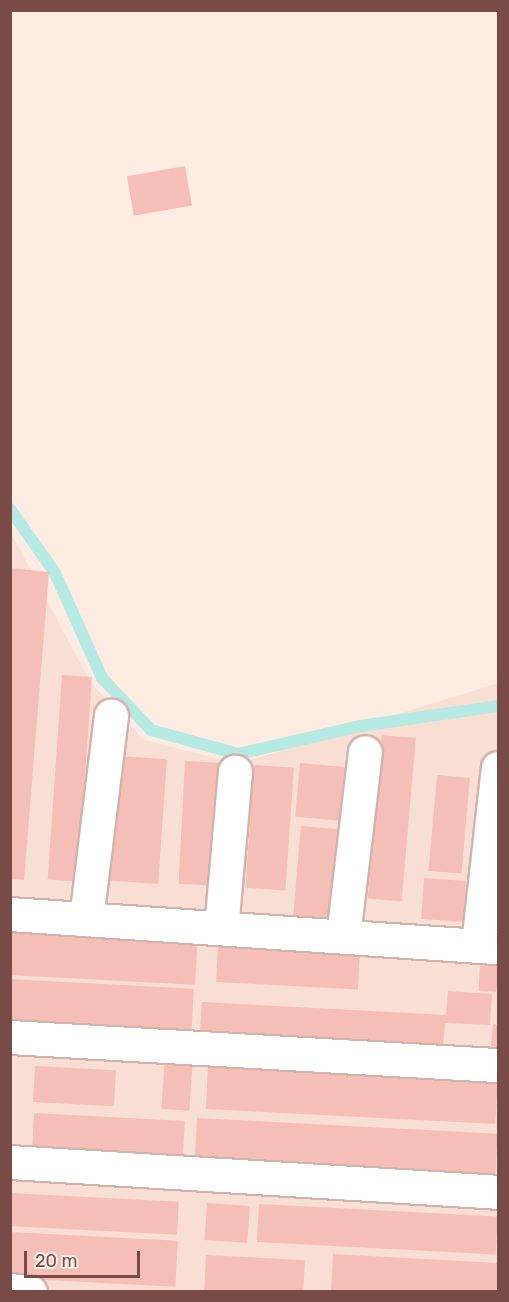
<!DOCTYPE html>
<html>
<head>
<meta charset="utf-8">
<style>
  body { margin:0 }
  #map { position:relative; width:509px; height:1302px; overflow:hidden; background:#feece2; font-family:Rubik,sans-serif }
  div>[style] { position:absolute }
  .residential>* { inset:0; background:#f8ded3 }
  .stream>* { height:12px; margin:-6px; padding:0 6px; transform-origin:6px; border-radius:6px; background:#b5e9e2 }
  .building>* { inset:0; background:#f5bfb8; transform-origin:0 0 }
  .roads { filter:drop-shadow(2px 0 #d2b2ab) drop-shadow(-2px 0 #d2b2ab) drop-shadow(0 2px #d2b2ab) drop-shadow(0 -2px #d2b2ab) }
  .street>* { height:33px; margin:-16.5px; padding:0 16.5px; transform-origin:16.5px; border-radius:16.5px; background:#fff }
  span { translate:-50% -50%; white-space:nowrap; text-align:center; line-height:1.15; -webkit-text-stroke:6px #fff1ea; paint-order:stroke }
  .frame { position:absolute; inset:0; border:12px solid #784b47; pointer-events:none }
  .scale { position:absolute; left:24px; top:1251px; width:116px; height:27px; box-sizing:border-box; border:3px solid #784b47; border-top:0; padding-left:8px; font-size:18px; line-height:21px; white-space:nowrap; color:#784b47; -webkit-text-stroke:4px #fff1ea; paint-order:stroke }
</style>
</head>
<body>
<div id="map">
  <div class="residential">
    <i style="clip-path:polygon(10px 531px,91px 683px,144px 740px,238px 764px,498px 683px,498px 1291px,11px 1291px)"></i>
  </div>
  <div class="stream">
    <i style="left:10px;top:509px;width:78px;rotate:54.9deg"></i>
    <i style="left:55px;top:573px;width:115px;rotate:65.9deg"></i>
    <i style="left:102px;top:678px;width:71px;rotate:46.7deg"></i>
    <i style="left:151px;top:730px;width:90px;rotate:15.4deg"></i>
    <i style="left:238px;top:754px;width:125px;rotate:-12.9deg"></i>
    <i style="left:360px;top:726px;width:139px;rotate:-8.2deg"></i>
  </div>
  <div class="building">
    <i style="left:185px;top:166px;width:40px;height:59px;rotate:80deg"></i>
    <i style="clip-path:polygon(10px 568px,49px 572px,24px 880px,10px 879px)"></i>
    <i style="left:62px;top:675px;width:30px;height:205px;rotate:4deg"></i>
    <i style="left:382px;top:735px;width:34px;height:164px;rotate:5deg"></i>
    <i style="left:119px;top:756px;width:48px;height:125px;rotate:4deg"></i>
    <i style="left:185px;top:761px;width:35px;height:123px;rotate:3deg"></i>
    <i style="left:300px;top:763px;width:49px;height:54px;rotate:5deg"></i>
    <i style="left:254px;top:765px;width:40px;height:123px;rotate:4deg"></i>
    <i style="left:437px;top:775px;width:33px;height:96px;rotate:5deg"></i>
    <i style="left:301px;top:826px;width:38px;height:93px;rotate:5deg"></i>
    <i style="left:424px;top:878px;width:42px;height:41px;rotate:4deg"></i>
    <i style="left:10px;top:925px;width:188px;height:50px;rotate:3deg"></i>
    <i style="left:218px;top:945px;width:142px;height:37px;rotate:3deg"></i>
    <i style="left:480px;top:964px;width:18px;height:27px;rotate:3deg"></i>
    <i style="left:10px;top:979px;width:184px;height:52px;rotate:3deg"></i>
    <i style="clip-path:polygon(448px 991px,492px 994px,490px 1025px,445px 1023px,442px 1059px,199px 1045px,202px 1002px,446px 1015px)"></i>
    <i style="clip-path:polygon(493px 1024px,498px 1025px,498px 1058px,490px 1057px)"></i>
    <i style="left:165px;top:1056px;width:28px;height:53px;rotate:4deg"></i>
    <i style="left:35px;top:1066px;width:81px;height:36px;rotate:3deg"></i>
    <i style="left:208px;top:1067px;width:290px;height:42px;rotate:3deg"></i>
    <i style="left:34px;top:1113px;width:151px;height:36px;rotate:3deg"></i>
    <i style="left:197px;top:1118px;width:301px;height:44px;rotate:3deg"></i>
    <i style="left:10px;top:1193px;width:169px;height:33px;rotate:3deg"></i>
    <i style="left:207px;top:1203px;width:43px;height:37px;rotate:4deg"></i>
    <i style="left:259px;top:1204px;width:239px;height:38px;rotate:3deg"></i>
    <i style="left:10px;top:1232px;width:168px;height:46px;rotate:3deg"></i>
    <i style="clip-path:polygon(333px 1254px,498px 1263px,498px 1292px,331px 1292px)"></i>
    <i style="left:206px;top:1255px;width:99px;height:36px;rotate:3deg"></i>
  </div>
  <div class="roads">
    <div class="street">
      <i style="left:10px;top:914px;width:489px;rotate:3.9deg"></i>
      <i style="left:86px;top:919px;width:205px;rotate:-83deg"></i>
      <i style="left:221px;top:928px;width:157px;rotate:-84.9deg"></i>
      <i style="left:343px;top:936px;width:185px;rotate:-83.2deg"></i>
      <i style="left:478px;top:945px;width:178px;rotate:-83.6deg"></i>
      <i style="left:10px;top:1037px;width:489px;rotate:3.3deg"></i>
      <i style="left:10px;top:1162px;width:489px;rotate:3.5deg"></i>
      <i style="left:10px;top:1290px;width:20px;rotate:6deg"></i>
    </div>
  </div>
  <div class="frame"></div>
  <div class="scale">20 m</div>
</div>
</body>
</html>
